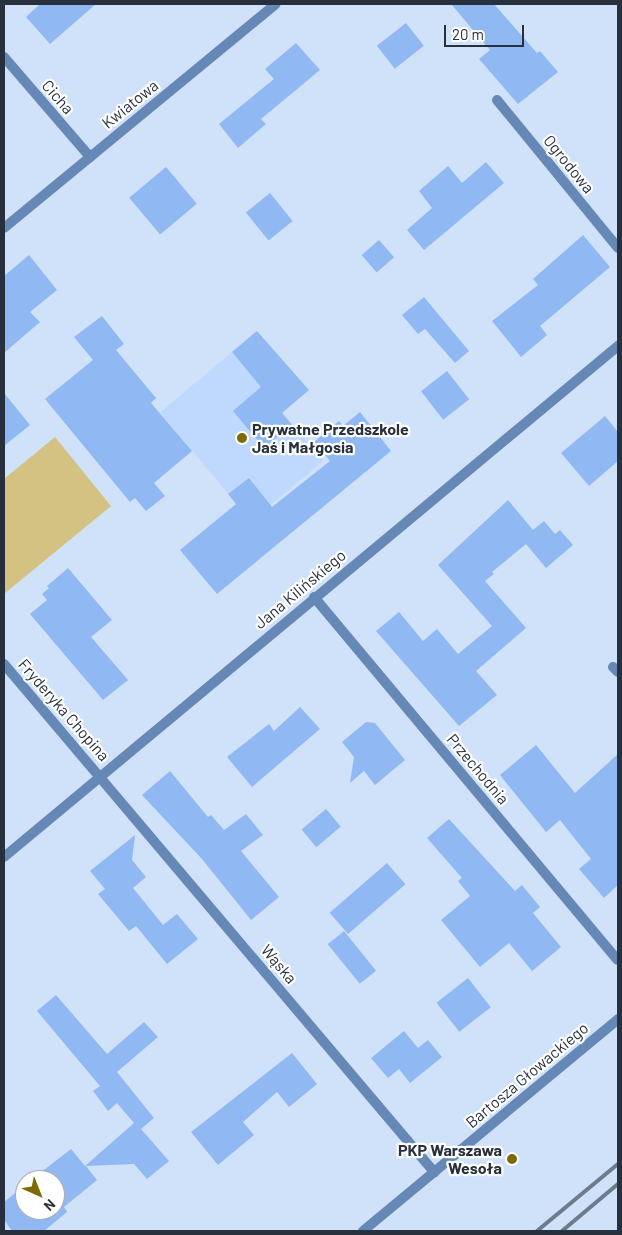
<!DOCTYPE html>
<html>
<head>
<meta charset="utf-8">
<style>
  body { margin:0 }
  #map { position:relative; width:622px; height:1235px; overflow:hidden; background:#d0e1fa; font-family:Barlow,sans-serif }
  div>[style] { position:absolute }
  .built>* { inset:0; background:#bfd9fe; transform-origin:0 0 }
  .green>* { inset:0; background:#d3c282 }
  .building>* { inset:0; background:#90b9f3; transform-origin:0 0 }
  .minor>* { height:10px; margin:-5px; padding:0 5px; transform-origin:5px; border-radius:5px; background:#6688b6 }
  .rail>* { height:4px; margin:-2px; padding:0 2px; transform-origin:2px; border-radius:2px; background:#6e7b8c }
  .dots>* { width:14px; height:14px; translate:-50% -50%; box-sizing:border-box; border:2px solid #fff; border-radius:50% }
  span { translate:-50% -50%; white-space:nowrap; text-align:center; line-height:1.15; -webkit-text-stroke:4.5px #fff; paint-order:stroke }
  .street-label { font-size:16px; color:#27303c }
  .poi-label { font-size:16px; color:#27303c; font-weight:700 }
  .left { translate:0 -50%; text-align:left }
  .right { translate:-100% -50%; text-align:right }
  .frame { position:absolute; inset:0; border:5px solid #27303c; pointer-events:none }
  .north { position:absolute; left:15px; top:1170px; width:50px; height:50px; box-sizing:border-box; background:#fff; border:1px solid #a9acb1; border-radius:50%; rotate:136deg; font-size:14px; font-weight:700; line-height:20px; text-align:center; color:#27303c }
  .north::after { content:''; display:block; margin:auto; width:18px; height:22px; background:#7f6a02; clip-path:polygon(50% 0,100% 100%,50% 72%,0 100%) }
  .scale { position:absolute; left:444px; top:25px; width:80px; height:22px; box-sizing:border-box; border:2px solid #27303c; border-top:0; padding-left:6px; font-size:15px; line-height:18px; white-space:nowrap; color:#27303c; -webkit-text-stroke:4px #fff; paint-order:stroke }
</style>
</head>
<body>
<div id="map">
  <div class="built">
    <i style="left:232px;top:352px;width:142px;height:94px;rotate:50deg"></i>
  </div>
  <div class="green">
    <i style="clip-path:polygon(55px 437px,111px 506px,4px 594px,4px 479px)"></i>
  </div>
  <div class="building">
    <i style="clip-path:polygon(40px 4px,96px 4px,50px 44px,26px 17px)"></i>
    <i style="clip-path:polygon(451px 4px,494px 4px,537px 53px,540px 51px,558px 72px,518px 104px,479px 59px,490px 50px)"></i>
    <i style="left:406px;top:23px;width:29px;height:37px;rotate:52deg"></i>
    <i style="clip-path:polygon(296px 43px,320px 70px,261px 119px,266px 124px,238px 148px,219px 124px,274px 79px,265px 69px)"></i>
    <i style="clip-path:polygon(486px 162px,504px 183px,424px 250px,407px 230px,432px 208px,419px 191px,448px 166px,462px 183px)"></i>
    <i style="left:166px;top:167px;width:48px;height:48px;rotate:50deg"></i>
    <i style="left:270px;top:193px;width:36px;height:31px;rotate:51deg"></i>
    <i style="clip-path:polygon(583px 235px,610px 267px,540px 326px,547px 335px,521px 357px,492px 321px,538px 285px,533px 279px)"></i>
    <i style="left:379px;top:240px;width:23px;height:23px;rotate:49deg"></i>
    <i style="clip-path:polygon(29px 255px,57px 290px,30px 312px,40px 322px,4px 353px,4px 276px)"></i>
    <i style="clip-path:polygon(424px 297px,469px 351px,455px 363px,425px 329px,418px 334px,402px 315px)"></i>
    <i style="clip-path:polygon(102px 316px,124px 344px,116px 350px,156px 398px,151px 403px,192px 451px,154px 483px,165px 496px,146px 511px,135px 498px,130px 502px,45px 399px,93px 360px,74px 337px)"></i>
    <i style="clip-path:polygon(257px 331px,309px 390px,282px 413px,292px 425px,264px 448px,233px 411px,261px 387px,232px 352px)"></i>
    <i style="left:447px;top:371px;width:36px;height:33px;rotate:52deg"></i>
    <i style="clip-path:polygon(4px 393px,30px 425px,4px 446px)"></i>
    <i style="clip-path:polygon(360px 412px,391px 451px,217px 594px,180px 550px,236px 504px,228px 494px,249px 478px,272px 507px,330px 461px,314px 442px,339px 421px,343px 426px)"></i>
    <i style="clip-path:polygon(605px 416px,618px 432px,618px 461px,589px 486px,561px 453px)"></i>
    <i style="clip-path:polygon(508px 500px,533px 530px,544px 521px,555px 534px,560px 530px,573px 545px,546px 568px,526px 544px,492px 572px,494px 574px,485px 581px,526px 628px,476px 671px,497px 695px,459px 726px,376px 631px,399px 612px,423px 641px,437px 629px,458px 654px,492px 626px,438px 565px)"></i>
    <i style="clip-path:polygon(68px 568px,112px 620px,91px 637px,128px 680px,103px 700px,30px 614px,47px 600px,42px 594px,49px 588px,47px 586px)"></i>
    <i style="clip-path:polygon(300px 707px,320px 729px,252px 787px,227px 757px,269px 724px,274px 731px)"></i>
    <i style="clip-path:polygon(366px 722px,375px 723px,405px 760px,375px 785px,364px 771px,350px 783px,354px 757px,342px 742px)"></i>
    <i style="clip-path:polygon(536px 745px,575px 793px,618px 754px,618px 885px,604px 898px,579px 869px,591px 859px,560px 820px,546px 832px,500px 775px)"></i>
    <i style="clip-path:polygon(170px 771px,208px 817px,211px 815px,224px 830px,246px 814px,263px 835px,241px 851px,279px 897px,251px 920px,202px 859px,142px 795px)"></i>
    <i style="left:326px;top:809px;width:23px;height:32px;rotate:50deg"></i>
    <i style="clip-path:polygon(449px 819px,515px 891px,522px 885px,540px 907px,533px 913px,561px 947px,532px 971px,509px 943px,480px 967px,441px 920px,470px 896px,458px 881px,462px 878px,427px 838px)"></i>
    <i style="clip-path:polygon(135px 835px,132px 860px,146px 877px,133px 888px,163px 925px,177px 914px,198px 939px,167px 964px,136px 926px,129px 931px,98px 894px,105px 889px,90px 871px)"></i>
    <i style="left:387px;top:863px;width:28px;height:76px;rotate:49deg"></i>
    <i style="left:344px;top:931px;width:51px;height:21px;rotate:51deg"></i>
    <i style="left:468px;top:978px;width:37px;height:40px;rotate:52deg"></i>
    <i style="clip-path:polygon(56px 995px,107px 1054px,144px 1022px,158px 1037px,117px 1072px,154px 1118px,141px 1129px,169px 1161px,147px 1179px,134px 1164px,86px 1166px,97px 1180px,64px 1207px,67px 1212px,44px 1231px,12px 1231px,4px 1220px,4px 1202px,25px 1185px,25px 1210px,55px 1210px,55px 1180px,31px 1180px,71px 1149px,85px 1166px,134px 1123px,117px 1103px,108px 1111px,93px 1091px,100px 1086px,37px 1011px)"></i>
    <i style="clip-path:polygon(404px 1031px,418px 1048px,428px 1040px,442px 1057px,410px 1083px,399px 1069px,388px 1078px,371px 1058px)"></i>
    <i style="clip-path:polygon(292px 1053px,317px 1084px,289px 1107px,277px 1092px,243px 1122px,254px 1135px,218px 1165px,191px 1132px)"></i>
  </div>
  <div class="minor">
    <i style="left:4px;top:57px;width:132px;rotate:49.3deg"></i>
    <i style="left:497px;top:100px;width:191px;rotate:50.7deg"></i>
    <i style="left:4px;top:228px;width:352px;rotate:-39.5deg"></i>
    <i style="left:314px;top:597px;width:473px;rotate:50.1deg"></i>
    <i style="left:4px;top:664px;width:666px;rotate:49.75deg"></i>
    <i style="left:613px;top:667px;width:7px;rotate:45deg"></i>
    <i style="left:4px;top:857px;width:799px;rotate:-39.77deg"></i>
    <i style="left:363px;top:1231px;width:332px;rotate:-39.7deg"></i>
  </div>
  <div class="rail">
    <i style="left:537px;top:1231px;width:105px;rotate:-39.6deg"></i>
    <i style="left:562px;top:1231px;width:73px;rotate:-40deg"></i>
  </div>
  <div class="dots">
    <i style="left:242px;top:438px;background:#7f6a02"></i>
    <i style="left:512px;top:1159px;background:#7f6a02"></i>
  </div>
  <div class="street-label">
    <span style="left:58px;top:97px;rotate:49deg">Cicha</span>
    <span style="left:130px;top:104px;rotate:-39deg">Kwiatowa</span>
    <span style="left:569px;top:164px;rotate:51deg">Ogrodowa</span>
    <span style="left:300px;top:589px;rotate:-40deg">Jana Kilińskiego</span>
    <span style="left:64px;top:710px;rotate:49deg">Fryderyka Chopina</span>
    <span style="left:478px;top:769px;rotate:50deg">Przechodnia</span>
    <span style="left:279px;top:964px;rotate:50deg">Wąska</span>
    <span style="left:527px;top:1075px;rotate:-40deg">Bartosza Głowackiego</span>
  </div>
  <div class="poi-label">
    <span class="left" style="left:252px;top:438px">Prywatne Przedszkole<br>Jaś i Małgosia</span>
    <span class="right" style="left:502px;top:1159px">PKP Warszawa<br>Wesoła</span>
  </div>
  <div class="frame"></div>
  <div class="north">N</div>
  <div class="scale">20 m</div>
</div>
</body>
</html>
